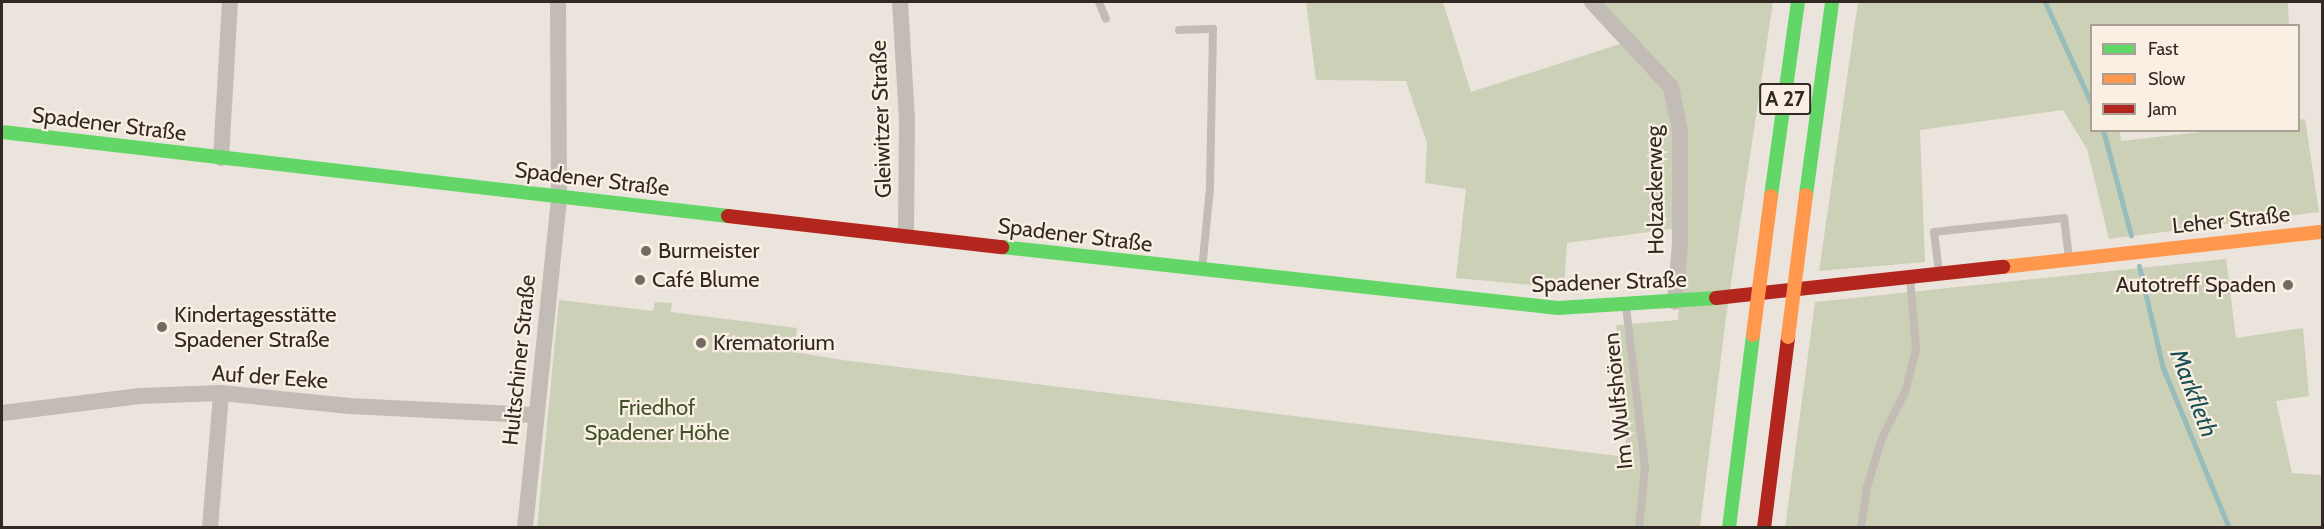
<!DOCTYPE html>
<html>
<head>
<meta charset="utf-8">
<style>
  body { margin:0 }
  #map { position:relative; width:2324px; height:529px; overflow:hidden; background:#ebe4dc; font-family:Cabin,sans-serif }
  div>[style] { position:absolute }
  .green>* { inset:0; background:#cbd0b6 }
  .stream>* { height:5px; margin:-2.5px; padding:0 2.5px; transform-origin:2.5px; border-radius:2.5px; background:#98bcbc }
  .lane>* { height:8px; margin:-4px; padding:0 4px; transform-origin:4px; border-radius:4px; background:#c3bcb6 }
  .street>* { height:16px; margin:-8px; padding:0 8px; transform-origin:8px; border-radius:8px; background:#c3bcb6 }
  .fast>* { height:14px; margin:-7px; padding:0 7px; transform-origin:7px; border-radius:7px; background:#63d668 }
  .slow>* { height:14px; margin:-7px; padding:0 7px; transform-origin:7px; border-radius:7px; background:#ff974d }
  .jam>* { height:14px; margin:-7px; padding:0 7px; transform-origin:7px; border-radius:7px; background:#b3261e }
  .slow-bridge>* { height:14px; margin:-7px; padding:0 7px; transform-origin:7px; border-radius:7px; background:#ff974d }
  .dots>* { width:16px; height:16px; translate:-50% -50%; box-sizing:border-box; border:3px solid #f9efe2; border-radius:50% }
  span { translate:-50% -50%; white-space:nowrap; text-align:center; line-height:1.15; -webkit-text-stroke:4.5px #f9efe2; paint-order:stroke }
  .shield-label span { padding:2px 4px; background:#f9efe2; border:2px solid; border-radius:4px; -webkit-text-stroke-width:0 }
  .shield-label { font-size:21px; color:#332924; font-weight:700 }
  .street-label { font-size:22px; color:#332924 }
  .poi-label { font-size:22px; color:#332924 }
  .left { translate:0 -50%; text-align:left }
  .right { translate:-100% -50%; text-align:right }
  .park-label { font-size:22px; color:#415228 }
  .water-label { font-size:24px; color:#1a5055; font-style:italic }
  .frame { position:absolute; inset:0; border:3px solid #332924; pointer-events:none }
  .legend { position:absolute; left:2090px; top:24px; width:210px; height:108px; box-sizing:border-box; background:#f9efe2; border:2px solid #aaa096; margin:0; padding:8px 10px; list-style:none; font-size:18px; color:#332924 }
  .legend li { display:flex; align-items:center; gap:12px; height:30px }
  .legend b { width:30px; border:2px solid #aaa096 }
</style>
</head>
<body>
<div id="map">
  <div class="green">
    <i style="clip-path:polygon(1306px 2px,1443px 2px,1471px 92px,1623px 43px,1584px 2px,1773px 2px,1726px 317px,1700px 527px,537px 528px,559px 300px,653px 311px,655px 302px,672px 303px,671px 312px,797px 328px,794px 352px,842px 360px,1626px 457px,1625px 389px,1616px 325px,1678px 320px,1686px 227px,1567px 243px,1564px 288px,1456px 278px,1466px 189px,1425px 183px,1427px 143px,1406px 81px,1316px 80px)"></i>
    <i style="clip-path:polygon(1858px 2px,2288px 2px,2289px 25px,2092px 26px,2092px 130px,2120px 131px,2121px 141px,2210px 131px,2298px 130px,2299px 120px,2305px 119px,2319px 212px,2109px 239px,2087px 149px,2063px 110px,1920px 130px,1925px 262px,1819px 271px)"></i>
    <i style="clip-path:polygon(2226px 259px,2236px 338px,2303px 328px,2309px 396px,2276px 401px,2292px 473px,2322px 475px,2322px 527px,1785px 528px,1815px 302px)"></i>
  </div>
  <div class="stream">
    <i style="left:2045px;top:2px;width:113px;rotate:65.5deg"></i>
    <i style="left:2103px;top:130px;width:109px;rotate:75.1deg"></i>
    <i style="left:2139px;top:266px;width:105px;rotate:76.8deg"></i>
    <i style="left:2163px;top:368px;width:173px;rotate:67.6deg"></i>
  </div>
  <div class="lane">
    <i style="left:1099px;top:2px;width:18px;rotate:68deg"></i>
    <i style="left:1179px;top:30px;width:34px;rotate:-2deg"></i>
    <i style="left:1213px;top:29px;width:159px;rotate:91.1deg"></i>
    <i style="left:1210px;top:188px;width:82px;rotate:95.6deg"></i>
    <i style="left:1939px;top:272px;width:40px;rotate:-97.1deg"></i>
    <i style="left:1934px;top:232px;width:131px;rotate:-6.1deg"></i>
    <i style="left:2064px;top:218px;width:40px;rotate:82.9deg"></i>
    <i style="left:1626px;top:306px;width:163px;rotate:83.3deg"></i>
    <i style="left:1645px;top:468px;width:60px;rotate:95.7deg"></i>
    <i style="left:1861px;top:528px;width:41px;rotate:-81.7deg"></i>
    <i style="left:1867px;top:487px;width:51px;rotate:-73deg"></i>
    <i style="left:1882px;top:438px;width:51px;rotate:-63.4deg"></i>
    <i style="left:1905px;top:392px;width:43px;rotate:-75.3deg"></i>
    <i style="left:1916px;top:350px;width:73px;rotate:-94.7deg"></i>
  </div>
  <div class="street">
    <i style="left:900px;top:2px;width:117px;rotate:86.6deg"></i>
    <i style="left:907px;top:119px;width:117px;rotate:90.5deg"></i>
    <i style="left:1592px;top:2px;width:116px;rotate:47.1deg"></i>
    <i style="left:1671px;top:87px;width:44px;rotate:78.2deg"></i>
    <i style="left:1680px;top:130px;width:113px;rotate:90deg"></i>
    <i style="left:1680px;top:243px;width:59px;rotate:94.8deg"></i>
    <i style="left:221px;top:158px;width:156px;rotate:-86.7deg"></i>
    <i style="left:2px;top:413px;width:139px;rotate:-7deg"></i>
    <i style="left:140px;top:396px;width:81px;rotate:-2.1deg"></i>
    <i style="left:221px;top:393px;width:129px;rotate:5.8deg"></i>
    <i style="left:349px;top:406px;width:186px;rotate:2.8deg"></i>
    <i style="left:210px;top:528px;width:135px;rotate:-85.3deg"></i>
    <i style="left:525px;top:528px;width:333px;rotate:-84.1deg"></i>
    <i style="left:559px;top:197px;width:195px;rotate:-90.3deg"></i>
  </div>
  <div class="fast">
    <i style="left:2px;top:132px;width:731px;rotate:6.6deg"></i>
    <i style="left:1806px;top:195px;width:195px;rotate:-82.3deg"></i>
    <i style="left:1771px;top:196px;width:196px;rotate:-82.1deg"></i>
    <i style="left:1002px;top:247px;width:559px;rotate:6.26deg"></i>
    <i style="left:1558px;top:308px;width:158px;rotate:-3.6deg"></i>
    <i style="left:1729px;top:528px;width:194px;rotate:-82.9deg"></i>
  </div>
  <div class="slow">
    <i style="left:2003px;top:267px;width:321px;rotate:-6.3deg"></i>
  </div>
  <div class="jam">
    <i style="left:728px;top:216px;width:276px;rotate:6.5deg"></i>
    <i style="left:1716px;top:298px;width:289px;rotate:-6.2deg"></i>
    <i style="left:1764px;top:528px;width:193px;rotate:-82.8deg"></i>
  </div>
  <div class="slow-bridge">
    <i style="left:1753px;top:335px;width:140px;rotate:-82.6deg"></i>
    <i style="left:1788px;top:337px;width:143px;rotate:-82.8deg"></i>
  </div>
  <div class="dots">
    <i style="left:646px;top:251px;background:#736a64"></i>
    <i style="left:640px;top:280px;background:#736a64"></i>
    <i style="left:2288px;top:285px;background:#736a64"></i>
    <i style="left:162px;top:327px;background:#736a64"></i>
    <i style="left:701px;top:343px;background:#736a64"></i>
  </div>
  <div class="shield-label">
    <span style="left:1785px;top:99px">A 27</span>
  </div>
  <div class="street-label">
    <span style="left:881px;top:119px;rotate:-92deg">Gleiwitzer Straße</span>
    <span style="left:109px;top:124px;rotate:7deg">Spadener Straße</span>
    <span style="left:592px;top:179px;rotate:7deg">Spadener Straße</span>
    <span style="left:1655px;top:190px;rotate:-91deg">Holzackerweg</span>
    <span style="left:2231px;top:220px;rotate:-6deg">Leher Straße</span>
    <span style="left:1075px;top:235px;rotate:7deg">Spadener Straße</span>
    <span style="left:1609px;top:282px;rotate:-2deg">Spadener Straße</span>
    <span style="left:519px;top:360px;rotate:-84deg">Hultschiner Straße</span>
    <span style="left:270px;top:377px;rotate:4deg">Auf der Eeke</span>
    <span style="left:1618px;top:401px;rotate:-96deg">Im Wulfshören</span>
  </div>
  <div class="poi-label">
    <span class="left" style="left:658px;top:251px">Burmeister</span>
    <span class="left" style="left:652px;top:280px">Café Blume</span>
    <span class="right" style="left:2276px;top:285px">Autotreff Spaden</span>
    <span class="left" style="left:174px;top:327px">Kindertagesstätte<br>Spadener Straße</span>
    <span class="left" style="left:713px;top:343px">Krematorium</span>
  </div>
  <div class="park-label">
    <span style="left:657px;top:420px">Friedhof<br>Spadener Höhe</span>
  </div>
  <div class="water-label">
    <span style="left:2194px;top:393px;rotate:69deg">Markfleth</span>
  </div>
  <div class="frame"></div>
  <ul class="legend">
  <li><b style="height:8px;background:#63d668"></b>Fast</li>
  <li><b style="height:8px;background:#ff974d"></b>Slow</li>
  <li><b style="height:8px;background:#b3261e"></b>Jam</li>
  </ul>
</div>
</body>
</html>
